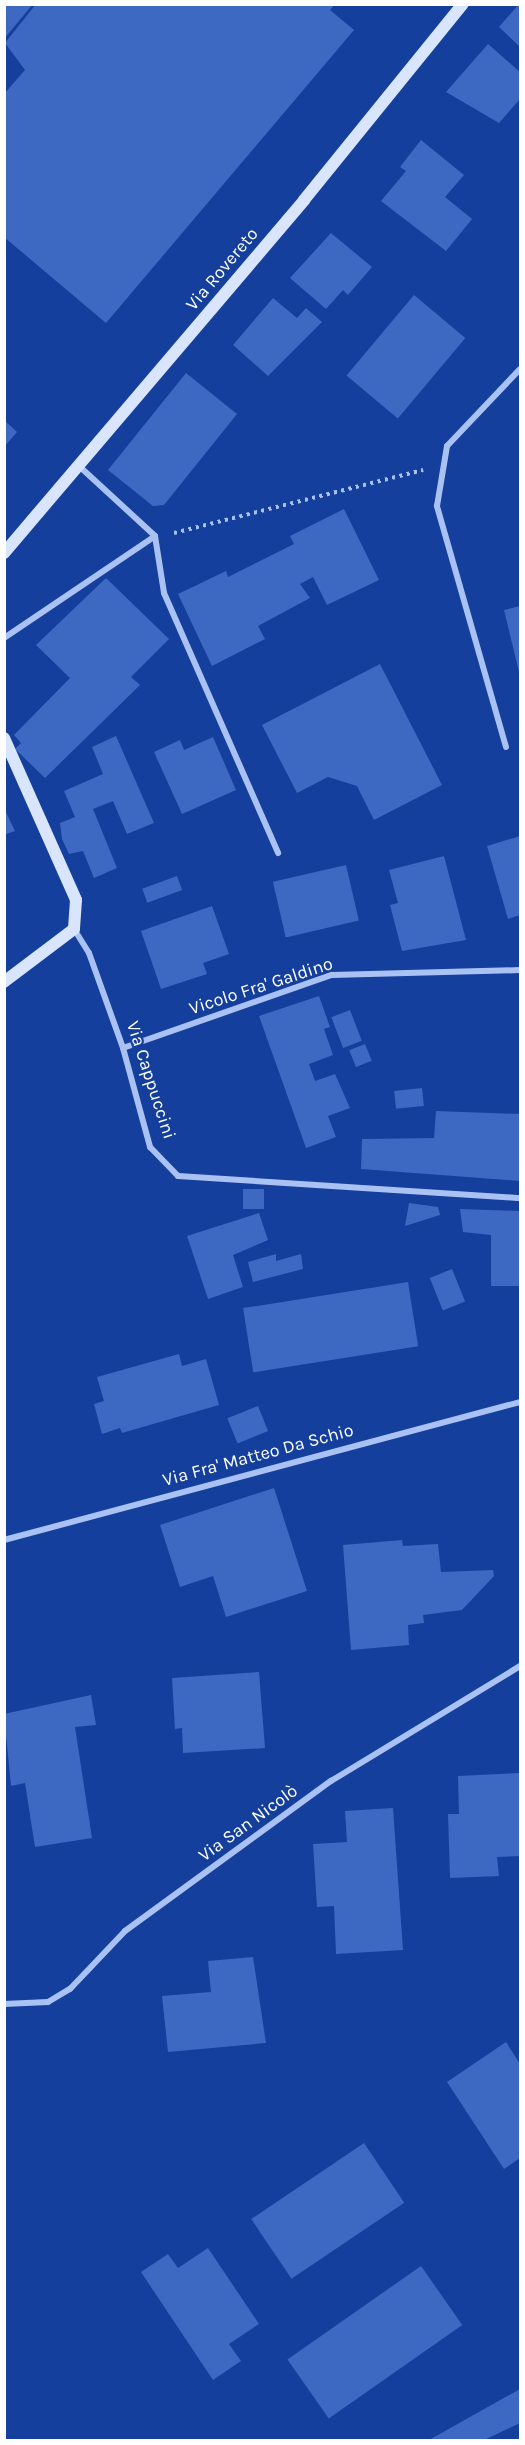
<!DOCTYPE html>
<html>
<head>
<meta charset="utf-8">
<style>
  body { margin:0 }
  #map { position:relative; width:525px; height:2445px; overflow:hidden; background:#143f9c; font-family:Karla,sans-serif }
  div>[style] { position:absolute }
  .building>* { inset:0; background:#3d69c3; transform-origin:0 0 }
  .path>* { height:4px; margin-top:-2px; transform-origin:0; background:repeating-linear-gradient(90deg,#a9c2f3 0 3px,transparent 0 7.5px) }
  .street>* { height:6px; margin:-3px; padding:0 3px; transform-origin:3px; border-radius:3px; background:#a9c2f3 }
  .secondary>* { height:12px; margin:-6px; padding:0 6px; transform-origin:6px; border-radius:6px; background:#d9e4fd }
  span { translate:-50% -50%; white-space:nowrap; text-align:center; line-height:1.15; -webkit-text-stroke:4.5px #143f9c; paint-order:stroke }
  .street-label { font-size:18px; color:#fff }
  .frame { position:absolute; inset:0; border:6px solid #fff; pointer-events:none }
</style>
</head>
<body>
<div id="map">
  <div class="building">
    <i style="clip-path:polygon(4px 4px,33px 4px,4px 39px)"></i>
    <i style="clip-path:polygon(36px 4px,335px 4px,330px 10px,354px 30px,106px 323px,4px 237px,4px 94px,25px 70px,5px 43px)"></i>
    <i style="clip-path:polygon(519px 4px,520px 4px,520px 47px,499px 27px)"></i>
    <i style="clip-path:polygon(488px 44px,520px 72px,520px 99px,499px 123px,446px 92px)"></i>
    <i style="clip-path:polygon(421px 140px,464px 175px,445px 197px,472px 219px,446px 251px,381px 201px,406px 171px,400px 167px)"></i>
    <i style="clip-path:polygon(331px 233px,372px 267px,348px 295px,343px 290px,326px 309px,290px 278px)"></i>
    <i style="left:414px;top:295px;width:67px;height:105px;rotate:40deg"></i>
    <i style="clip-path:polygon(273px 298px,297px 318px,306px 308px,322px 322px,268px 376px,233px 345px)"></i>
    <i style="clip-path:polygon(186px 373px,237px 414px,164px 505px,153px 506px,108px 470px)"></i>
    <i style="clip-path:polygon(5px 421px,17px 432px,5px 446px)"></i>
    <i style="clip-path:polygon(344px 509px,379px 580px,327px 605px,313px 577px,300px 584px,310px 598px,258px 626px,265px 639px,212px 666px,178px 594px,226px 571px,228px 577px,294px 544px,290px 536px)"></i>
    <i style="clip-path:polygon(106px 578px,169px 639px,131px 677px,140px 685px,45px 778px,15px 749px,21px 743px,14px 735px,70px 678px,36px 645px)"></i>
    <i style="clip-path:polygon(520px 606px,520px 676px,504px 610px)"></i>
    <i style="clip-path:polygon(380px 664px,442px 785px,374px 820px,357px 786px,328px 777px,297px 793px,262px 725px)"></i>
    <i style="clip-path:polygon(116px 736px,154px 823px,127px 834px,113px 801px,93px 809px,117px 868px,94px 878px,83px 851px,69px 854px,62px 839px,60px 823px,75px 817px,64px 791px,103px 774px,92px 747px)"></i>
    <i style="clip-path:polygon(213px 737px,236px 790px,182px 814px,154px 752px,180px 740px,184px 750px)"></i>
    <i style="clip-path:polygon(4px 808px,15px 831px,4px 835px)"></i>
    <i style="clip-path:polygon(520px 836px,520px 915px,508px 919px,487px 846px)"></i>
    <i style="clip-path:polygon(444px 856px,466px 940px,402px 951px,390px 905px,398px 903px,389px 870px)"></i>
    <i style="left:346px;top:865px;width:57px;height:75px;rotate:77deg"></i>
    <i style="left:177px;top:876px;width:15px;height:37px;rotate:70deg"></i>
    <i style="clip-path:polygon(212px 906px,229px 954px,203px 963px,207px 974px,161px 989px,141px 931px)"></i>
    <i style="clip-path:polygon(319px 996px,330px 1027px,324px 1029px,333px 1055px,309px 1064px,315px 1081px,335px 1074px,350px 1108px,328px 1116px,336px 1137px,306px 1148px,259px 1016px)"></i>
    <i style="left:350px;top:1010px;width:33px;height:20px;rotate:69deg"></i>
    <i style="left:365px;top:1044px;width:18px;height:17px;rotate:68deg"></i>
    <i style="left:422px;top:1088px;width:18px;height:28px;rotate:84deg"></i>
    <i style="clip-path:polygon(436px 1111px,520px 1114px,520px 1181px,361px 1169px,362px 1139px,434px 1138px)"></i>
    <i style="left:243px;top:1189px;width:21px;height:20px"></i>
    <i style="clip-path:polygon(409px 1203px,438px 1207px,440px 1215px,405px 1226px)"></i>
    <i style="clip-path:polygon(460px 1209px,520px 1211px,520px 1286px,491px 1286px,491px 1235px,463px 1232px)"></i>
    <i style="clip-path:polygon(259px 1213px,268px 1240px,233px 1255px,243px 1287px,208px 1299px,187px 1236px)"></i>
    <i style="clip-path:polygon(276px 1254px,276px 1261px,301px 1254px,303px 1269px,253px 1282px,248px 1262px)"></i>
    <i style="left:452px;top:1269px;width:35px;height:24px;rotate:68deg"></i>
    <i style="left:408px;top:1282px;width:65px;height:167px;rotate:81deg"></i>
    <i style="clip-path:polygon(179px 1354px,182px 1366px,206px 1359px,219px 1405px,122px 1433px,120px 1428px,102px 1434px,94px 1404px,104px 1401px,97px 1377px)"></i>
    <i style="left:258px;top:1406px;width:27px;height:33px;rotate:68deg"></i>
    <i style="clip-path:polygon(274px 1488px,307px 1591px,226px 1617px,213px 1576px,180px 1587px,160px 1525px)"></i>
    <i style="clip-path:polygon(402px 1540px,403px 1546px,438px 1544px,441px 1572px,493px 1570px,494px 1576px,462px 1610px,423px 1615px,424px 1623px,408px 1625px,409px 1645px,351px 1650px,343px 1545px)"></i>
    <i style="clip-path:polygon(259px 1672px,265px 1748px,183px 1753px,182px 1728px,175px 1729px,172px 1678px)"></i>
    <i style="clip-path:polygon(91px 1695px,96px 1725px,75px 1727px,92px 1838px,35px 1847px,25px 1783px,11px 1786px,4px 1714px)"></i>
    <i style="clip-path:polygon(520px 1773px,520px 1856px,497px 1857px,499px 1876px,450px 1878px,448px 1814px,459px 1814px,458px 1776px)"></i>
    <i style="clip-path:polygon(393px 1808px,403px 1950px,336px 1954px,334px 1906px,317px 1907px,313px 1844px,347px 1842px,345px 1811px)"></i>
    <i style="clip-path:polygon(253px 1957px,266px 2043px,168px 2052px,162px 1996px,211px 1992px,208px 1961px)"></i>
    <i style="clip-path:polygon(506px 2042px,520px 2064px,520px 2158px,504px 2169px,447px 2082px)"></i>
    <i style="left:364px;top:2143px;width:72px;height:136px;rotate:56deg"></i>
    <i style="clip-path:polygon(208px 2248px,259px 2324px,229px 2344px,241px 2361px,213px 2380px,141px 2272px,168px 2254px,178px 2268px)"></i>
    <i style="left:421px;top:2266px;width:72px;height:163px;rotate:55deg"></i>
    <i style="clip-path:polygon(520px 2389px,520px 2423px,484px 2440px,429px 2440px)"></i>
  </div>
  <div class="path">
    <i style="left:174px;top:533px;width:257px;rotate:-14.2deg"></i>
  </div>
  <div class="street">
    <i style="left:79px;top:466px;width:103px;rotate:42.6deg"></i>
    <i style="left:155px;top:536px;width:58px;rotate:81deg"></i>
    <i style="left:164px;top:593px;width:284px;rotate:66.3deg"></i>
    <i style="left:4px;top:638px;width:182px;rotate:-34deg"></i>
    <i style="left:506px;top:747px;width:251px;rotate:-106deg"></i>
    <i style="left:437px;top:506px;width:61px;rotate:-80.5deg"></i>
    <i style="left:447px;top:446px;width:106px;rotate:-46.5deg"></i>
    <i style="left:74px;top:929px;width:28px;rotate:58deg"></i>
    <i style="left:89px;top:953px;width:101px;rotate:70.3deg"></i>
    <i style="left:123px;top:1048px;width:103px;rotate:74.7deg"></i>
    <i style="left:150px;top:1147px;width:40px;rotate:46deg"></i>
    <i style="left:178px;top:1176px;width:343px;rotate:3.7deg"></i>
    <i style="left:123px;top:1048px;width:221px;rotate:-19.3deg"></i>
    <i style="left:332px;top:975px;width:188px;rotate:-1.5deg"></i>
    <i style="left:4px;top:1540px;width:534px;rotate:-14.97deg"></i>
    <i style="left:4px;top:2004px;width:44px;rotate:-2.6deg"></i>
    <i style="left:48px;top:2002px;width:26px;rotate:-31deg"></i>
    <i style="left:70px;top:1989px;width:80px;rotate:-46.5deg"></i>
    <i style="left:125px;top:1931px;width:255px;rotate:-36.1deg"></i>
    <i style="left:331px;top:1781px;width:221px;rotate:-31.3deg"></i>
  </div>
  <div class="secondary">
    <i style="left:4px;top:553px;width:463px;rotate:-49.6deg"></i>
    <i style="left:304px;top:200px;width:252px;rotate:-51deg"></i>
    <i style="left:4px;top:738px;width:177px;rotate:66deg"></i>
    <i style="left:76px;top:900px;width:29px;rotate:94deg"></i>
    <i style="left:74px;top:929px;width:88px;rotate:142.9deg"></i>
  </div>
  <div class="street-label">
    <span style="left:222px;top:269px;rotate:-50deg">Via Rovereto</span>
    <span style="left:261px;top:986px;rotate:-18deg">Vicolo Fra' Galdino</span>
    <span style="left:151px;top:1080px;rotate:72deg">Via Cappuccini</span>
    <span style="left:258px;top:1455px;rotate:-15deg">Via Fra' Matteo Da Schio</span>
    <span style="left:248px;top:1823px;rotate:-36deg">Via San Nicolò</span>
  </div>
  <div class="frame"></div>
</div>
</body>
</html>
